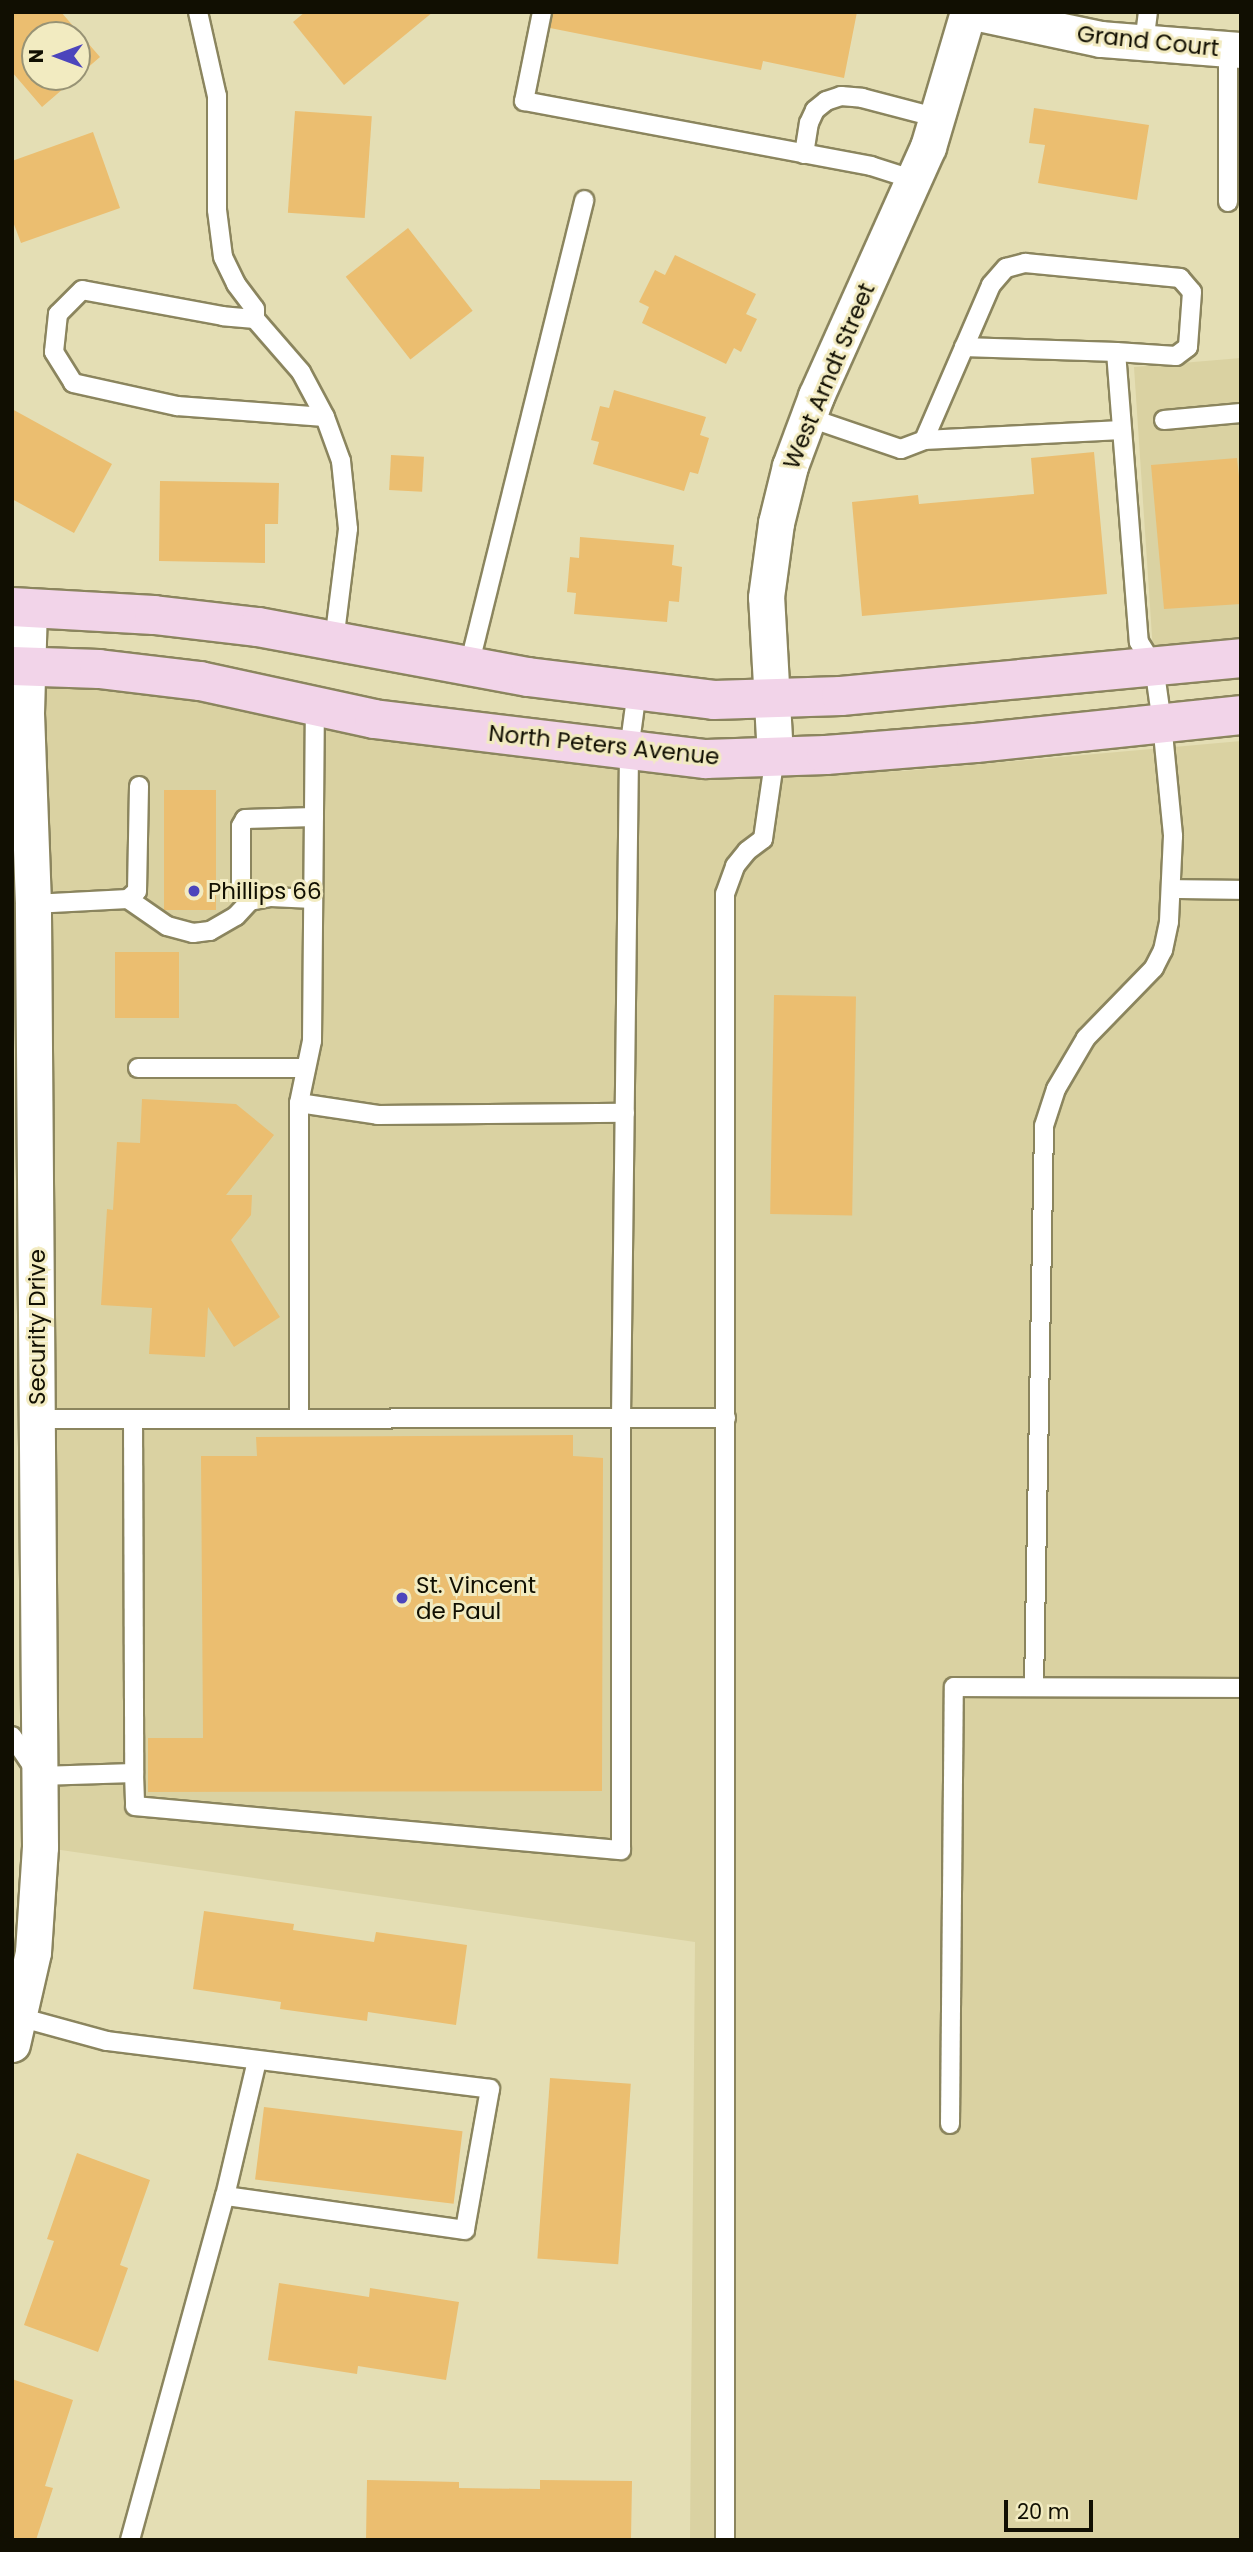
<!DOCTYPE html>
<html>
<head>
<meta charset="utf-8">
<style>
  body { margin:0 }
  #map { position:relative; width:1253px; height:2552px; overflow:hidden; background:#e4deb4; font-family:Poppins,sans-serif }
  div>[style] { position:absolute }
  .built>* { inset:0; background:#dad2a2 }
  .building>* { inset:0; background:#ebbe70; transform-origin:0 0 }
  .roads { filter:drop-shadow(2px 0 #8b855e) drop-shadow(-2px 0 #8b855e) drop-shadow(0 2px #8b855e) drop-shadow(0 -2px #8b855e) }
  .service>* { height:18px; margin:-9px; padding:0 9px; transform-origin:9px; border-radius:9px; background:#fff }
  .minor>* { height:35px; margin:-17.5px; padding:0 17.5px; transform-origin:17.5px; border-radius:17.5px; background:#fff }
  .secondary>* { height:38px; margin:-19px; padding:0 19px; transform-origin:19px; border-radius:19px; background:#f2d4e9 }
  .dots>* { width:19px; height:19px; translate:-50% -50%; box-sizing:border-box; border:4px solid #f2ebc1; border-radius:50% }
  span { translate:-50% -50%; white-space:nowrap; text-align:center; line-height:1.15; -webkit-text-stroke:6px #f2ebc1; paint-order:stroke }
  .street-label { font-size:23px; color:#110f02 }
  .poi-label { font-size:23px; color:#110f02 }
  .left { translate:0 -50%; text-align:left }
  .frame { position:absolute; inset:0; border:14px solid #110f02; pointer-events:none }
  .north { position:absolute; left:21px; top:21px; width:70px; height:70px; box-sizing:border-box; background:#f2ebc1; border:2px solid #989375; border-radius:50%; rotate:270deg; font-size:19px; font-weight:700; line-height:28px; text-align:center; color:#110f02 }
  .north::after { content:''; display:block; margin:auto; width:24px; height:32px; background:#4c45bc; clip-path:polygon(50% 0,100% 100%,50% 72%,0 100%) }
  .scale { position:absolute; left:1004px; top:2500px; width:89px; height:32px; box-sizing:border-box; border:4px solid #110f02; border-top:0; padding-left:9px; font-size:21px; line-height:24px; white-space:nowrap; color:#110f02; -webkit-text-stroke:5px #f2ebc1; paint-order:stroke }
</style>
</head>
<body>
<div id="map">
  <div class="built">
    <i style="clip-path:polygon(1241px 358px,1241px 658px,1154px 666px,1134px 367px)"></i>
    <i style="clip-path:polygon(30px 667px,706px 778px,904px 771px,1241px 741px,1241px 2540px,690px 2540px,695px 1942px,40px 1847px)"></i>
  </div>
  <div class="building">
    <i style="clip-path:polygon(evenodd,12px 12px,61px 12px,100px 57px,42px 107px,12px 72px,12px 12px,35px 35px,77px 35px,77px 77px,35px 77px,35px 35px)"></i>
    <i style="clip-path:polygon(305px 12px,433px 12px,344px 85px,293px 22px)"></i>
    <i style="clip-path:polygon(553px 12px,857px 12px,844px 78px,763px 61px,761px 70px,550px 28px)"></i>
    <i style="clip-path:polygon(1034px 108px,1149px 125px,1137px 200px,1038px 183px,1045px 145px,1029px 143px)"></i>
    <i style="left:295px;top:111px;width:77px;height:102px;rotate:4deg"></i>
    <i style="clip-path:polygon(93px 132px,120px 208px,21px 243px,12px 219px,12px 161px)"></i>
    <i style="left:408px;top:228px;width:105px;height:79px;rotate:52deg"></i>
    <i style="clip-path:polygon(675px 255px,756px 294px,746px 314px,757px 319px,741px 352px,734px 348px,726px 364px,642px 323px,649px 307px,639px 302px,655px 270px,665px 275px)"></i>
    <i style="clip-path:polygon(614px 390px,706px 417px,700px 435px,709px 438px,698px 474px,690px 472px,684px 491px,593px 464px,599px 442px,591px 440px,600px 406px,609px 408px)"></i>
    <i style="clip-path:polygon(12px 409px,112px 464px,74px 533px,12px 499px)"></i>
    <i style="clip-path:polygon(1094px 452px,1107px 594px,862px 616px,852px 502px,918px 495px,919px 504px,1034px 494px,1031px 458px)"></i>
    <i style="left:391px;top:455px;width:33px;height:35px;rotate:3deg"></i>
    <i style="clip-path:polygon(1237px 458px,1241px 495px,1241px 604px,1164px 609px,1151px 465px)"></i>
    <i style="clip-path:polygon(160px 481px,279px 483px,278px 524px,265px 524px,265px 563px,159px 561px)"></i>
    <i style="clip-path:polygon(580px 537px,674px 545px,672px 565px,682px 567px,679px 602px,669px 601px,667px 622px,574px 614px,576px 593px,567px 592px,570px 557px,579px 558px)"></i>
    <i style="left:164px;top:790px;width:52px;height:120px"></i>
    <i style="left:115px;top:952px;width:64px;height:66px"></i>
    <i style="left:774px;top:995px;width:82px;height:219px;rotate:1deg"></i>
    <i style="clip-path:polygon(142px 1099px,236px 1104px,274px 1135px,226px 1195px,252px 1195px,251px 1215px,231px 1240px,280px 1317px,234px 1347px,208px 1307px,205px 1357px,149px 1354px,152px 1308px,101px 1305px,107px 1209px,113px 1210px,117px 1142px,140px 1143px)"></i>
    <i style="clip-path:polygon(573px 1435px,573px 1456px,603px 1458px,602px 1791px,148px 1792px,148px 1738px,203px 1738px,201px 1456px,257px 1456px,256px 1437px)"></i>
    <i style="clip-path:polygon(204px 1911px,294px 1924px,293px 1930px,374px 1942px,376px 1932px,467px 1945px,456px 2025px,368px 2012px,367px 2021px,280px 2009px,281px 2002px,193px 1989px)"></i>
    <i style="left:550px;top:2078px;width:81px;height:181px;rotate:4deg"></i>
    <i style="left:264px;top:2107px;width:200px;height:73px;rotate:7deg"></i>
    <i style="clip-path:polygon(77px 2153px,150px 2180px,120px 2265px,128px 2268px,98px 2352px,24px 2325px,54px 2241px,47px 2239px)"></i>
    <i style="clip-path:polygon(279px 2283px,369px 2297px,370px 2288px,459px 2302px,446px 2380px,358px 2366px,357px 2374px,268px 2360px)"></i>
    <i style="clip-path:polygon(12px 2379px,73px 2400px,45px 2486px,53px 2488px,36px 2540px,12px 2540px)"></i>
    <i style="clip-path:polygon(367px 2480px,459px 2482px,459px 2488px,540px 2489px,540px 2480px,632px 2481px,631px 2540px,366px 2540px)"></i>
  </div>
  <div class="roads">
    <div class="service">
      <i style="left:198px;top:12px;width:86px;rotate:77.3deg"></i>
      <i style="left:217px;top:96px;width:114px;rotate:90deg"></i>
      <i style="left:217px;top:210px;width:47px;rotate:82.7deg"></i>
      <i style="left:223px;top:257px;width:30px;rotate:64deg"></i>
      <i style="left:236px;top:284px;width:31px;rotate:53deg"></i>
      <i style="left:255px;top:309px;width:10px;rotate:90deg"></i>
      <i style="left:255px;top:319px;width:32px;rotate:-175deg"></i>
      <i style="left:223px;top:316px;width:143px;rotate:-169.6deg"></i>
      <i style="left:82px;top:290px;width:34px;rotate:135deg"></i>
      <i style="left:58px;top:314px;width:38px;rotate:96deg"></i>
      <i style="left:54px;top:352px;width:36px;rotate:58deg"></i>
      <i style="left:73px;top:383px;width:107px;rotate:12.5deg"></i>
      <i style="left:177px;top:406px;width:148px;rotate:4.3deg"></i>
      <i style="left:542px;top:12px;width:91px;rotate:101.4deg"></i>
      <i style="left:524px;top:101px;width:353px;rotate:10.6deg"></i>
      <i style="left:871px;top:166px;width:46px;rotate:17.7deg"></i>
      <i style="left:1144px;top:44px;width:32px;rotate:-83deg"></i>
      <i style="left:804px;top:154px;width:31px;rotate:-81deg"></i>
      <i style="left:809px;top:123px;width:14px;rotate:-65deg"></i>
      <i style="left:815px;top:110px;width:14px;rotate:-39deg"></i>
      <i style="left:826px;top:101px;width:16px;rotate:-18deg"></i>
      <i style="left:841px;top:96px;width:21px;rotate:5deg"></i>
      <i style="left:862px;top:98px;width:79px;rotate:14.7deg"></i>
      <i style="left:1228px;top:202px;width:152px;rotate:-90deg"></i>
      <i style="left:255px;top:319px;width:70px;rotate:49deg"></i>
      <i style="left:301px;top:372px;width:51px;rotate:61.9deg"></i>
      <i style="left:325px;top:417px;width:47px;rotate:70deg"></i>
      <i style="left:341px;top:461px;width:68px;rotate:84.1deg"></i>
      <i style="left:348px;top:529px;width:114px;rotate:97.1deg"></i>
      <i style="left:964px;top:347px;width:152px;rotate:1.9deg"></i>
      <i style="left:807px;top:417px;width:99px;rotate:18.8deg"></i>
      <i style="left:901px;top:449px;width:25px;rotate:-21deg"></i>
      <i style="left:924px;top:440px;width:169px;rotate:-66.6deg"></i>
      <i style="left:991px;top:285px;width:23px;rotate:-49deg"></i>
      <i style="left:1006px;top:268px;width:20px;rotate:-15deg"></i>
      <i style="left:1025px;top:263px;width:156px;rotate:5.5deg"></i>
      <i style="left:1180px;top:278px;width:18px;rotate:49deg"></i>
      <i style="left:1192px;top:292px;width:55px;rotate:94.2deg"></i>
      <i style="left:1188px;top:347px;width:15px;rotate:143deg"></i>
      <i style="left:1176px;top:356px;width:60px;rotate:-176.2deg"></i>
      <i style="left:1116px;top:352px;width:291px;rotate:85.5deg"></i>
      <i style="left:1139px;top:642px;width:28px;rotate:58deg"></i>
      <i style="left:1154px;top:666px;width:58px;rotate:82deg"></i>
      <i style="left:1162px;top:723px;width:114px;rotate:84.4deg"></i>
      <i style="left:1173px;top:836px;width:86px;rotate:92.7deg"></i>
      <i style="left:1169px;top:922px;width:29px;rotate:102deg"></i>
      <i style="left:1163px;top:950px;width:20px;rotate:117deg"></i>
      <i style="left:1154px;top:968px;width:98px;rotate:134.2deg"></i>
      <i style="left:1086px;top:1038px;width:59px;rotate:120.5deg"></i>
      <i style="left:1056px;top:1089px;width:39px;rotate:108deg"></i>
      <i style="left:1044px;top:1126px;width:561px;rotate:91.02deg"></i>
      <i style="left:1164px;top:420px;width:77px;rotate:-5.2deg"></i>
      <i style="left:924px;top:440px;width:198px;rotate:-2.9deg"></i>
      <i style="left:469px;top:666px;width:480px;rotate:-76.1deg"></i>
      <i style="left:1171px;top:889px;width:70px;rotate:0.8deg"></i>
      <i style="left:128px;top:899px;width:47px;rotate:34.7deg"></i>
      <i style="left:167px;top:926px;width:27px;rotate:15deg"></i>
      <i style="left:193px;top:933px;width:17px;rotate:-7deg"></i>
      <i style="left:210px;top:931px;width:30px;rotate:-30deg"></i>
      <i style="left:236px;top:916px;width:21px;rotate:-47deg"></i>
      <i style="left:250px;top:901px;width:21px;rotate:-11deg"></i>
      <i style="left:271px;top:897px;width:42px;rotate:2.7deg"></i>
      <i style="left:250px;top:901px;width:20px;rotate:-117deg"></i>
      <i style="left:241px;top:883px;width:57px;rotate:-90deg"></i>
      <i style="left:241px;top:826px;width:8px;rotate:-60deg"></i>
      <i style="left:245px;top:819px;width:69px;rotate:-1.7deg"></i>
      <i style="left:33px;top:904px;width:95px;rotate:-3deg"></i>
      <i style="left:128px;top:899px;width:12px;rotate:-42deg"></i>
      <i style="left:137px;top:891px;width:105px;rotate:-88.9deg"></i>
      <i style="left:138px;top:1068px;width:168px"></i>
      <i style="left:299px;top:1103px;width:80px;rotate:8.6deg"></i>
      <i style="left:378px;top:1115px;width:247px;rotate:-0.5deg"></i>
      <i style="left:37px;top:1419px;width:689px;rotate:-0.08deg"></i>
      <i style="left:133px;top:1419px;width:354px;rotate:89.8deg"></i>
      <i style="left:299px;top:1419px;width:316px;rotate:-90deg"></i>
      <i style="left:299px;top:1103px;width:63px;rotate:-78.2deg"></i>
      <i style="left:312px;top:1041px;width:335px;rotate:-89.5deg"></i>
      <i style="left:12px;top:1736px;width:48px;rotate:56deg"></i>
      <i style="left:39px;top:1776px;width:95px;rotate:-1.8deg"></i>
      <i style="left:134px;top:1773px;width:33px;rotate:88deg"></i>
      <i style="left:135px;top:1806px;width:488px;rotate:5.2deg"></i>
      <i style="left:621px;top:1850px;width:432px;rotate:-90deg"></i>
      <i style="left:621px;top:1418px;width:668px;rotate:-89.31deg"></i>
      <i style="left:629px;top:750px;width:60px;rotate:-82.3deg"></i>
      <i style="left:19px;top:2017px;width:91px;rotate:15.3deg"></i>
      <i style="left:107px;top:2041px;width:386px;rotate:7.1deg"></i>
      <i style="left:490px;top:2089px;width:143px;rotate:100.1deg"></i>
      <i style="left:465px;top:2230px;width:242px;rotate:-171.9deg"></i>
      <i style="left:950px;top:2124px;width:437px;rotate:-89.5deg"></i>
      <i style="left:954px;top:1687px;width:287px;rotate:0.2deg"></i>
      <i style="left:130px;top:2540px;width:357px;rotate:-74.6deg"></i>
      <i style="left:225px;top:2196px;width:139px;rotate:-76.7deg"></i>
      <i style="left:725px;top:2540px;width:1646px;rotate:-90deg"></i>
      <i style="left:725px;top:894px;width:30px;rotate:-70deg"></i>
      <i style="left:735px;top:866px;width:19px;rotate:-51deg"></i>
      <i style="left:747px;top:851px;width:20px;rotate:-37deg"></i>
      <i style="left:763px;top:839px;width:84px;rotate:-81.8deg"></i>
    </div>
    <div class="minor">
      <i style="left:973px;top:12px;width:131px;rotate:11.9deg"></i>
      <i style="left:1101px;top:39px;width:140px;rotate:4.5deg"></i>
      <i style="left:775px;top:756px;width:159px;rotate:-93.2deg"></i>
      <i style="left:766px;top:597px;width:75px;rotate:-82.3deg"></i>
      <i style="left:776px;top:523px;width:59px;rotate:-76.2deg"></i>
      <i style="left:790px;top:466px;width:75px;rotate:-69.6deg"></i>
      <i style="left:816px;top:396px;width:273px;rotate:-65.8deg"></i>
      <i style="left:928px;top:147px;width:141px;rotate:-73.5deg"></i>
      <i style="left:12px;top:2044px;width:94px;rotate:-77.1deg"></i>
      <i style="left:33px;top:1952px;width:105px;rotate:-86.2deg"></i>
      <i style="left:40px;top:1847px;width:943px;rotate:-90.43deg"></i>
      <i style="left:33px;top:904px;width:191px;rotate:-92.1deg"></i>
      <i style="left:26px;top:713px;width:105px;rotate:-88.4deg"></i>
    </div>
    <div class="secondary">
      <i style="left:12px;top:607px;width:142px;rotate:3.2deg"></i>
      <i style="left:154px;top:615px;width:105px;rotate:6.6deg"></i>
      <i style="left:258px;top:627px;width:275px;rotate:10.5deg"></i>
      <i style="left:528px;top:677px;width:187px;rotate:7deg"></i>
      <i style="left:714px;top:700px;width:127px;rotate:-1.8deg"></i>
      <i style="left:841px;top:696px;width:402px;rotate:-5.4deg"></i>
      <i style="left:12px;top:666px;width:87px;rotate:2deg"></i>
      <i style="left:99px;top:669px;width:102px;rotate:6.8deg"></i>
      <i style="left:200px;top:681px;width:178px;rotate:12.3deg"></i>
      <i style="left:374px;top:719px;width:334px;rotate:6.9deg"></i>
      <i style="left:706px;top:759px;width:120px;rotate:-1.9deg"></i>
      <i style="left:826px;top:755px;width:150px;rotate:-4.6deg"></i>
      <i style="left:976px;top:743px;width:266px;rotate:-6deg"></i>
    </div>
  </div>
  <div class="dots">
    <i style="left:194px;top:891px;background:#4c45bc"></i>
    <i style="left:402px;top:1598px;background:#4c45bc"></i>
  </div>
  <div class="street-label">
    <span style="left:1148px;top:41px;rotate:6deg">Grand Court</span>
    <span style="left:829px;top:376px;rotate:-67deg">West Arndt Street</span>
    <span style="left:604px;top:745px;rotate:6deg">North Peters Avenue</span>
    <span style="left:37px;top:1327px;rotate:-90deg">Security Drive</span>
  </div>
  <div class="poi-label">
    <span class="left" style="left:208px;top:891px">Phillips 66</span>
    <span class="left" style="left:416px;top:1598px">St. Vincent<br>de Paul</span>
  </div>
  <div class="frame"></div>
  <div class="north">N</div>
  <div class="scale">20 m</div>
</div>
</body>
</html>
